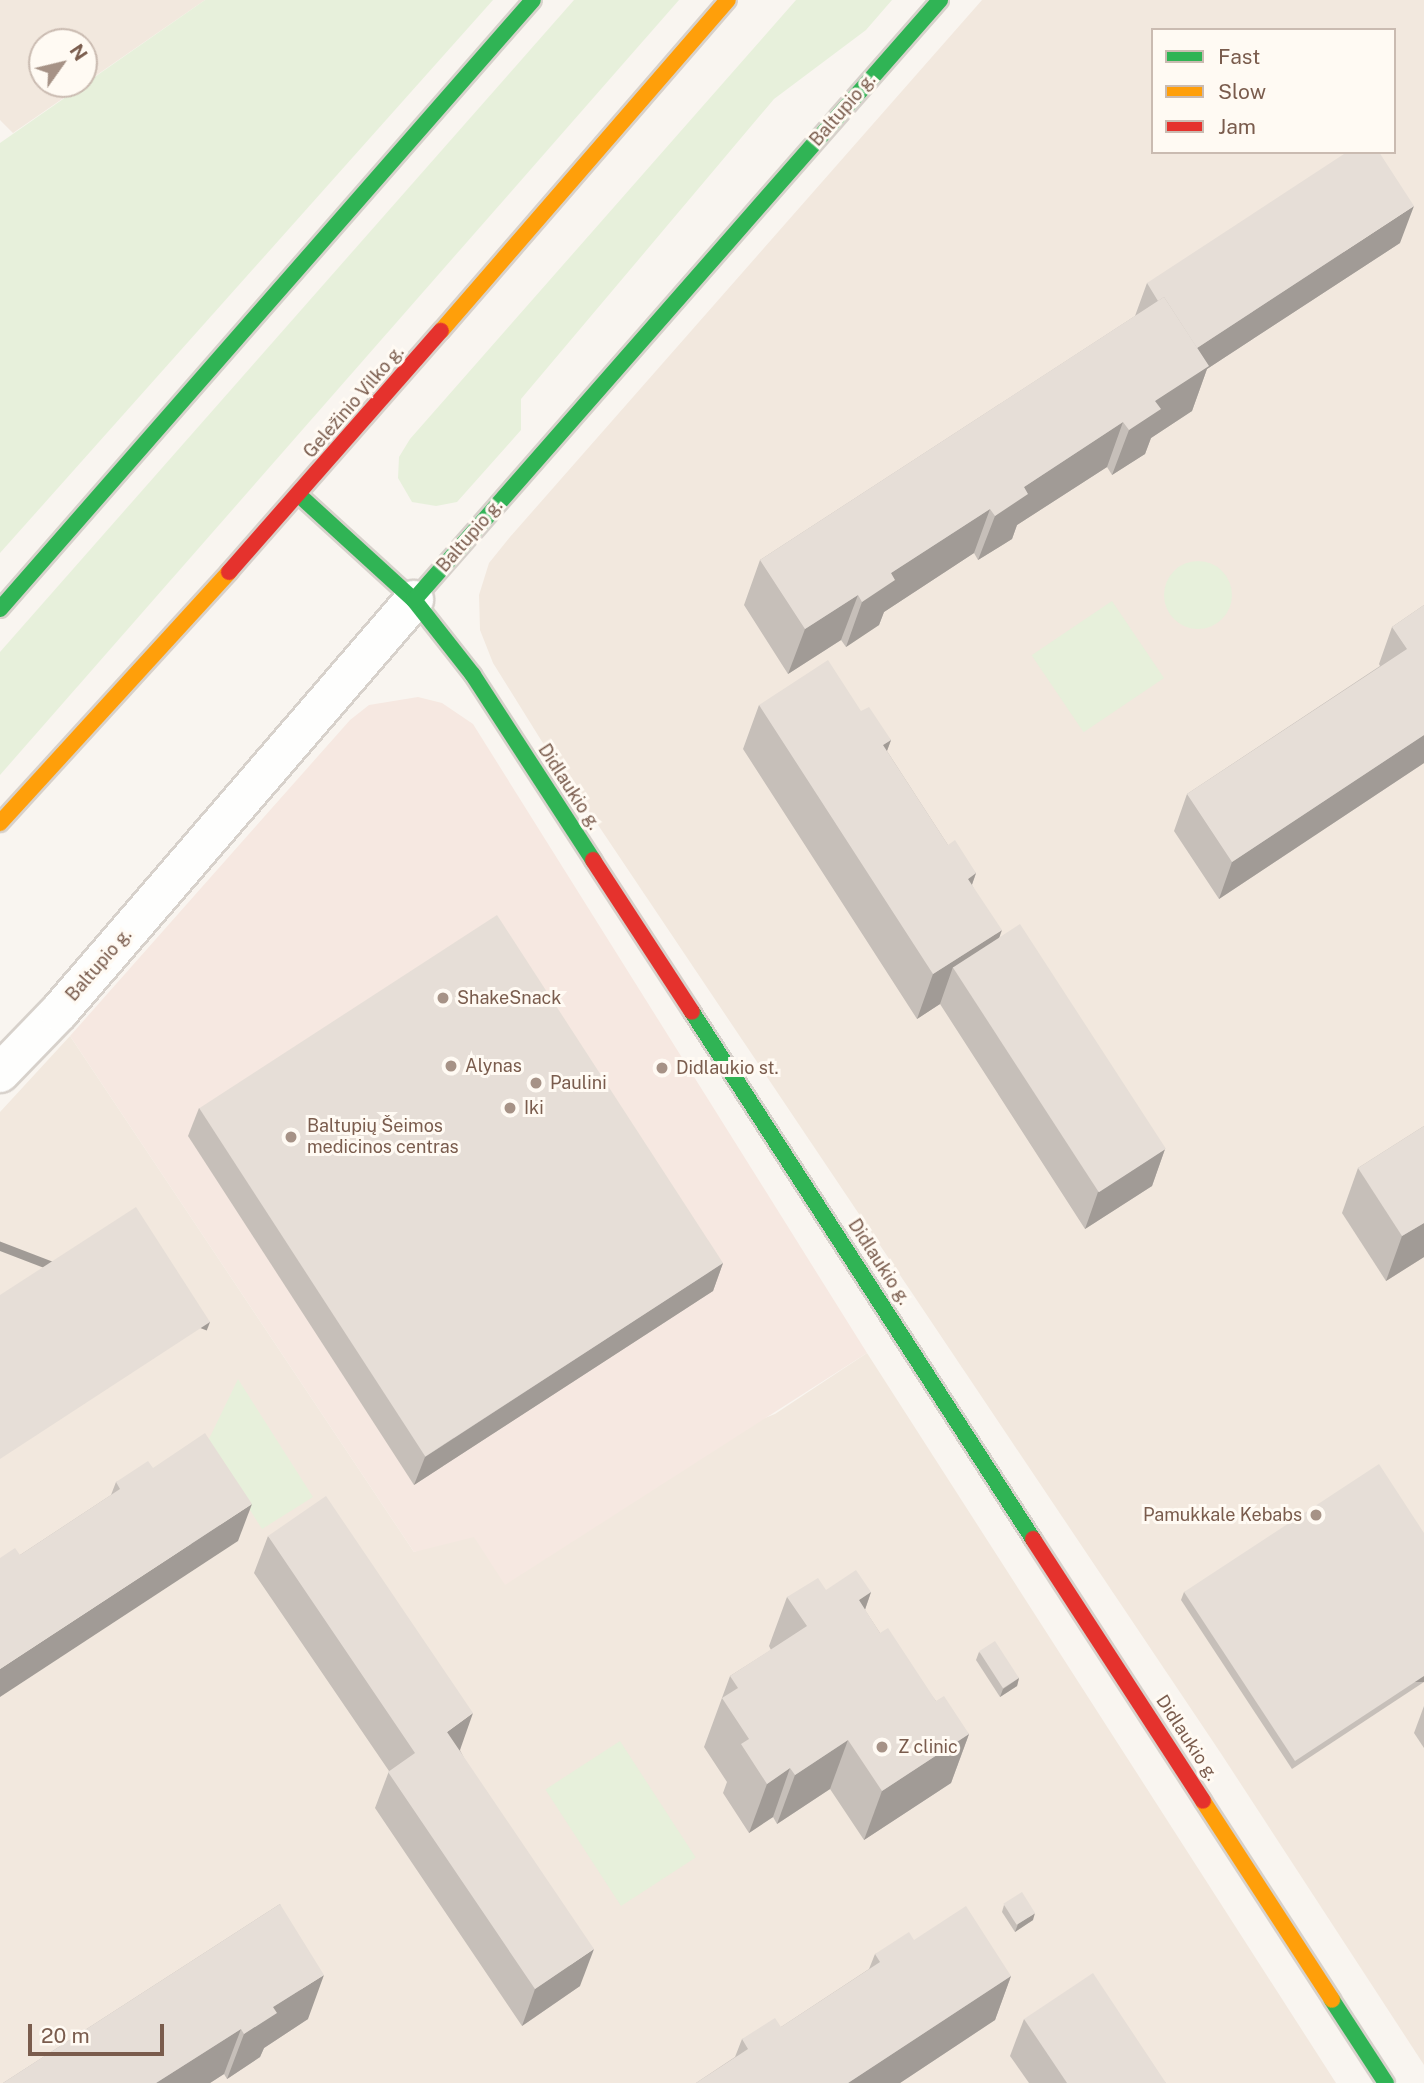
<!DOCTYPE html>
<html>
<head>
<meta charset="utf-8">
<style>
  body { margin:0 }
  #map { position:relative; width:1424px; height:2083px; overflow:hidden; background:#f9f5f0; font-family:"Public Sans",sans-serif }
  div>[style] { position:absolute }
  .residential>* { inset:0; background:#f2e8de }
  .commercial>* { inset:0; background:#f6e8e1 }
  .green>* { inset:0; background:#e7f0db; transform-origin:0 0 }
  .round { border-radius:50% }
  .roads { filter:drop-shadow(2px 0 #d7d1cb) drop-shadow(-2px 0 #d7d1cb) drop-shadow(0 2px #d7d1cb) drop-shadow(0 -2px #d7d1cb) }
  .street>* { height:38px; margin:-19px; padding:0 19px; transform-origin:19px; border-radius:19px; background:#fefefd }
  .fast>* { height:16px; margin:-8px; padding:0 8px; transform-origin:8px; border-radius:8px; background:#30b455 }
  .slow>* { height:16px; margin:-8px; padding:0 8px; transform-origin:8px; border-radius:8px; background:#ff9f0a }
  .jam>* { height:16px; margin:-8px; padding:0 8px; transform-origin:8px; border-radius:8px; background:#e5322d }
  .wall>* { inset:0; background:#c6bfb9 }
  .shaded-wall>* { inset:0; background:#a19b96; transform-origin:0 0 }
  .building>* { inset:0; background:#e6ded7; transform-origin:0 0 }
  .dots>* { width:19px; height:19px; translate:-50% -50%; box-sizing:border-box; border:4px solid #fffaf3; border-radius:50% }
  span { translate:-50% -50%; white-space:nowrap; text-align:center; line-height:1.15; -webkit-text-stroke:6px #fffaf3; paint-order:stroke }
  .street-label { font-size:18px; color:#7a5c4d }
  .poi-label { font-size:18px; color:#7a5c4d }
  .left { translate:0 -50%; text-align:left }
  .right { translate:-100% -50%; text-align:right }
  .legend { position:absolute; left:1151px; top:28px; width:245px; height:126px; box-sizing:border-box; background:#fffaf3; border:2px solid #cabbb1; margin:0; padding:9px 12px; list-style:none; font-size:21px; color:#7a5c4d }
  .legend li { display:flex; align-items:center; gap:14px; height:35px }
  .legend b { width:35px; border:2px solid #cabbb1 }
  .north { position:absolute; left:28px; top:28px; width:70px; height:70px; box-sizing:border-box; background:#fffaf3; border:2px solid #cabbb1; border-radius:50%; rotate:56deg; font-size:19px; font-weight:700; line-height:28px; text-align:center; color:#7a5c4d }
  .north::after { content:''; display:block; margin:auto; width:24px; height:32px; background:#a69286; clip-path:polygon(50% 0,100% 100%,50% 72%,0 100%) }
  .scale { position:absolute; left:28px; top:2024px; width:136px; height:32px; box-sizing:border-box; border:4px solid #7a5c4d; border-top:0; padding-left:9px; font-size:21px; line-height:24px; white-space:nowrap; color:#7a5c4d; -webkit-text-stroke:5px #fffaf3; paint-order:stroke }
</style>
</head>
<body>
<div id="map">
  <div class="residential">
    <i style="clip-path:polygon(evenodd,0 0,205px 0,13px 133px,0 120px,0 0,42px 42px,84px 42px,84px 84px,42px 84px,42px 42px)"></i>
    <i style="clip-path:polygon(evenodd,982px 0,1424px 0,1424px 2065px,1220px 1752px,541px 740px,493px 663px,480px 630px,479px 595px,489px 563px,510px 537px,982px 0,1153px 30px,1394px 30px,1394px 152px,1153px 152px,1153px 30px)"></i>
    <i style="clip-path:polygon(70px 1036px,414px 1552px,775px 1414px,867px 1353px,1336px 2083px,0 2083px,0 1112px)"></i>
  </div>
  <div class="commercial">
    <i style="clip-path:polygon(418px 697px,442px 703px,473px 724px,867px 1353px,505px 1585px,474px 1537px,414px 1552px,70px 1036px,350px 720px,369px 705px)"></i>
  </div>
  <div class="green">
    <i style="clip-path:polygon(205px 0,493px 0,0 553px,0 143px)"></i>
    <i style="clip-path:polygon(574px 0,679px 0,0 775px,0 652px)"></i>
    <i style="clip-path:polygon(796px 0,892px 0,866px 30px,774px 99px,521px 399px,521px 430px,457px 502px,436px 506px,412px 502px,398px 478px,399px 457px,410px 439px)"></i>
    <i class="round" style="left:1164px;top:561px;width:68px;height:68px"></i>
    <i style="left:1112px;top:601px;width:93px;height:97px;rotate:56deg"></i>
    <i style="clip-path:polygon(238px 1379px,313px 1497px,262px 1529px,207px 1443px)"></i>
    <i style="left:620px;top:1741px;width:139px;height:89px;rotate:57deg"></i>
  </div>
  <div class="roads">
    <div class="street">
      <i style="left:0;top:1073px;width:85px;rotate:-46deg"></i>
      <i style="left:59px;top:1012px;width:544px;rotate:-49.25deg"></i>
    </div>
    <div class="fast">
      <i style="left:299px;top:495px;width:156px;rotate:42.4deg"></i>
      <i style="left:414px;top:600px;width:95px;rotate:51.8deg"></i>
      <i style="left:473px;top:675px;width:221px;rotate:57deg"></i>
      <i style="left:414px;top:600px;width:798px;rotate:-48.76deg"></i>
      <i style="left:0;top:609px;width:809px;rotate:-48.81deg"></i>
      <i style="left:692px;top:1012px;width:628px;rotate:57.09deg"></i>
      <i style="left:1332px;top:2000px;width:99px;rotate:57deg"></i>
    </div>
    <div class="slow">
      <i style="left:441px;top:331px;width:438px;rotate:-49.1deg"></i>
      <i style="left:0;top:823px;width:340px;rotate:-47.6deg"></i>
      <i style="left:1203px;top:1801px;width:237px;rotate:57deg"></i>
    </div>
    <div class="jam">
      <i style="left:229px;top:572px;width:321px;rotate:-48.7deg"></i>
      <i style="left:593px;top:860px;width:181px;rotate:56.9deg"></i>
      <i style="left:1033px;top:1539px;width:312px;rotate:57deg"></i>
    </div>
  </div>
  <div class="wall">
    <i style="clip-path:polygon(1400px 243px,1207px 369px,1192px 411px,1151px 438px,1145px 454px,1112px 475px,1107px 467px,1017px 525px,1012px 539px,978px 560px,974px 553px,884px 612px,879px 625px,846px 647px,841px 640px,788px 674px,744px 605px,760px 560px,1135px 316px,1147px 283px)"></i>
    <i style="clip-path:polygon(1424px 605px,1424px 763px,1219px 899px,1174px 831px,1187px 794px,1380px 666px,1379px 664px,1392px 627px)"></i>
    <i style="clip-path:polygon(759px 705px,861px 711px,891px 740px,887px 751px,948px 845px,976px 873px,972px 885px,999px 938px,1165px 1149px,1152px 1186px,1085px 1229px,940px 1004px,917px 1019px,743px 749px)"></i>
    <i style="clip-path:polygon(199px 1108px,723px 1263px,713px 1291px,414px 1485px,188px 1136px)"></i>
    <i style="clip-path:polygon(1424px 1126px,1424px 1257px,1386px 1281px,1342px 1213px,1358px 1168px)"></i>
    <i style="clip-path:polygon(153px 1468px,238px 1541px,20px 1555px,111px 1495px,116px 1482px)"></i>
    <i style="clip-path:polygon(1424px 1533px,1424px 1682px,1292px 1769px,1181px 1600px,1184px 1592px)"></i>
    <i style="clip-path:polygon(268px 1536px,460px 1750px,580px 1986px,522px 2026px,375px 1808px,389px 1771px,254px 1573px)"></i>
    <i style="clip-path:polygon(826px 1590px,871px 1592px,865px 1610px,880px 1633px,936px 1701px,969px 1734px,951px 1783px,864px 1840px,830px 1789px,777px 1824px,773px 1817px,749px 1833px,723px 1793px,727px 1782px,704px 1747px,730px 1676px,771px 1650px,769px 1646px,787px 1597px)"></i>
    <i style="clip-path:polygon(979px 1652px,1019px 1678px,1017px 1686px,1000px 1697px,976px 1660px)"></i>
    <i style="clip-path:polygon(1424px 1706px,1424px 1748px,1414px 1733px)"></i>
    <i style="clip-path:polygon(280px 1904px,308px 2019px,264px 2048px,260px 2057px,227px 2079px,224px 2074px,210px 2083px,3px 2083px)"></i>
    <i style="clip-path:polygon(1004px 1905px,1033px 1920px,1015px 1932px,1002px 1912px)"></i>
    <i style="clip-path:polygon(914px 1940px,1011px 1976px,995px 2020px,900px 2083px,696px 2083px,735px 2057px,742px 2039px,781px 2027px,869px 1969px,875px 1954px)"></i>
    <i style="clip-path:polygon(1024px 2019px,1166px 2083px,1029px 2083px,1010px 2056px)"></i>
  </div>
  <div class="shaded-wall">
    <i style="clip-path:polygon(1414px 206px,1400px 243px,1207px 369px,1192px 411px,1151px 438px,1145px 454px,1112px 475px,1129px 430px,1155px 401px,1191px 352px)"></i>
    <i style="clip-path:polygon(1123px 422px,1107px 467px,1017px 525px,1012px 539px,978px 560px,995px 516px,1024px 487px)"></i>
    <i style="clip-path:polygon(990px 509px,974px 553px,884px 612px,879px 625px,846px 647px,862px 602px,891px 573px)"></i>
    <i style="clip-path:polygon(858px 595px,841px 640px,788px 674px,805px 629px)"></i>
    <i style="clip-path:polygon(1424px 735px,1424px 763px,1219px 899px,1232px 862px)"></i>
    <i style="clip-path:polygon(891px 740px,874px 785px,883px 745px)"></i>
    <i style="clip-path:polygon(976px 873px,960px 918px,968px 879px)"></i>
    <i style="clip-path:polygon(1002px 930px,986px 975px,953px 967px,940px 1004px,917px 1019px,933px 974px)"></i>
    <i style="clip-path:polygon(1165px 1149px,1152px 1186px,1085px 1229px,1098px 1192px)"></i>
    <i style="clip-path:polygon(1424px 1223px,1424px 1257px,1386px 1281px,1402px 1236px)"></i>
    <i style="clip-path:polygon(723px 1263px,713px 1291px,414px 1485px,425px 1457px)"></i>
    <i style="left:210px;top:1322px;width:9px;height:251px;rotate:111deg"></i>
    <i style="clip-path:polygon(252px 1504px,238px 1541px,0 1697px,0 1669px)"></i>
    <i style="clip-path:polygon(871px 1592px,854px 1641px,859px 1600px)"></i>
    <i style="left:1424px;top:1676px;width:6px;height:154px;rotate:90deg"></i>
    <i style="clip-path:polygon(1019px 1678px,1017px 1686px,1000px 1697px,1003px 1689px)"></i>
    <i style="clip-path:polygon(473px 1713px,460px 1750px,433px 1769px,447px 1732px)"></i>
    <i style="clip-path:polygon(969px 1734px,951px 1783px,864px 1840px,882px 1791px)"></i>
    <i style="clip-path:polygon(848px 1740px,830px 1789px,777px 1824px,795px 1775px)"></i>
    <i style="clip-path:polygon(790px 1768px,773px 1817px,749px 1833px,767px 1784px)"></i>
    <i style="clip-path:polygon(1035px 1913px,1033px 1920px,1015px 1932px,1018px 1924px)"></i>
    <i style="clip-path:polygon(594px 1949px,580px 1986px,522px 2026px,535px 1989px)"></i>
    <i style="clip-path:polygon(324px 1975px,308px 2019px,264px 2048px,260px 2057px,227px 2079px,244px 2034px,273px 2007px)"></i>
    <i style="clip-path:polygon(1011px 1976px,995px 2020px,900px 2083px,848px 2083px)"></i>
    <i style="clip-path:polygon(241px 2029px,224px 2074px,210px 2083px,156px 2083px)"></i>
  </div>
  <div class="building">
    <i style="clip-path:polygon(1347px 152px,1379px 152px,1414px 206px,1197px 348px,1164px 297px,1158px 301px,1147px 283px)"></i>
    <i style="clip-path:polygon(1164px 297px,1209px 366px,1155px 401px,1161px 409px,1129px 430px,1123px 422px,1024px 487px,1028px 494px,995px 516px,990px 509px,891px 573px,895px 580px,862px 602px,858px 595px,805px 629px,760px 560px)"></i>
    <i style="clip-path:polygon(1424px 605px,1424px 735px,1232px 862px,1187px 794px,1407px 649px,1392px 627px)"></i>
    <i style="clip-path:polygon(828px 660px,861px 711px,869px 707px,891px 740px,883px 745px,948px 845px,955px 840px,976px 873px,968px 879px,1002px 930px,933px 974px,759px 705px)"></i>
    <i style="left:497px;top:915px;width:415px;height:355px;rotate:57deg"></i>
    <i style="left:1020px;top:924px;width:268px;height:80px;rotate:57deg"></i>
    <i style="clip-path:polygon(1424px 1126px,1424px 1223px,1402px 1236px,1358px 1168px)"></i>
    <i style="clip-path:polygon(136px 1207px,210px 1322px,0 1459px,0 1295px)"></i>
    <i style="clip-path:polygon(205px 1433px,252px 1504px,0 1669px,0 1558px,15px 1548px,20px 1555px,120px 1489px,116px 1482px,148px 1461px,153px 1468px)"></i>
    <i style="clip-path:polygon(1379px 1464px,1424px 1533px,1424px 1676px,1295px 1761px,1184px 1592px)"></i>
    <i style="clip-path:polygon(326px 1496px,473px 1713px,447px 1732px,594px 1949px,535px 1989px,388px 1772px,415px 1753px,268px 1536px)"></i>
    <i style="clip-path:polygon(856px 1570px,871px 1592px,859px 1600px,880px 1633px,888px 1628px,936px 1701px,944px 1696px,969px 1734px,882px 1791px,848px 1740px,795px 1775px,790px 1768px,767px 1784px,741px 1744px,749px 1739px,722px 1698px,738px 1688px,730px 1676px,807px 1626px,787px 1597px,818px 1578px,826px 1590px)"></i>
    <i style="left:995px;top:1641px;width:44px;height:19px;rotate:57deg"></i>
    <i style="left:1022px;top:1892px;width:25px;height:22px;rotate:58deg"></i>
    <i style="clip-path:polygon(280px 1904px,324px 1975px,273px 2007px,277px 2013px,244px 2034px,241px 2029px,156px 2083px,3px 2083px)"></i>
    <i style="clip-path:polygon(966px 1906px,1011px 1976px,848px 2083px,696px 2083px,748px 2049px,742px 2039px,775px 2018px,781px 2027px,880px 1962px,875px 1954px,909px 1932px,914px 1940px)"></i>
    <i style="clip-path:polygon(1093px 1973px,1166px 2083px,1067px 2083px,1024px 2019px)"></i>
  </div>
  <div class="dots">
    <i style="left:443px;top:998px;background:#a69286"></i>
    <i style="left:451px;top:1066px;background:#a69286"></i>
    <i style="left:662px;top:1068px;background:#a69286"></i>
    <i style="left:536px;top:1083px;background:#a69286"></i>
    <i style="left:510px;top:1108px;background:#a69286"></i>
    <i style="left:291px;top:1137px;background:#a69286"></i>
    <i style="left:1316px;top:1515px;background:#a69286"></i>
    <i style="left:882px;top:1747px;background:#a69286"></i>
  </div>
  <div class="street-label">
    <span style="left:843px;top:110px;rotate:-49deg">Baltupio g.</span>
    <span style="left:354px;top:402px;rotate:-49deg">Geležinio Vilko g.</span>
    <span style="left:470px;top:536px;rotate:-49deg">Baltupio g.</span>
    <span style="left:569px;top:787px;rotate:57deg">Didlaukio g.</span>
    <span style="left:99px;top:965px;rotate:-49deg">Baltupio g.</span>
    <span style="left:879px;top:1262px;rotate:57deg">Didlaukio g.</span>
    <span style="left:1187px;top:1738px;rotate:57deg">Didlaukio g.</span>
  </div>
  <div class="poi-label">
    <span class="left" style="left:457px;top:998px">ShakeSnack</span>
    <span class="left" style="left:465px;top:1066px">Alynas</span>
    <span class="left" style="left:676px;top:1068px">Didlaukio st.</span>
    <span class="left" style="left:550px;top:1083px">Paulini</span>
    <span class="left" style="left:524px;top:1108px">Iki</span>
    <span class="left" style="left:307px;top:1137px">Baltupių Šeimos<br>medicinos centras</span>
    <span class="right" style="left:1302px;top:1515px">Pamukkale Kebabs</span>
    <span class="left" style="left:898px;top:1747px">Z clinic</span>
  </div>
  <ul class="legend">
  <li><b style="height:9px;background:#30b455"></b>Fast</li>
  <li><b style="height:9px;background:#ff9f0a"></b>Slow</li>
  <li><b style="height:9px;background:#e5322d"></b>Jam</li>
  </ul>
  <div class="north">N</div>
  <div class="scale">20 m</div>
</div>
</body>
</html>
